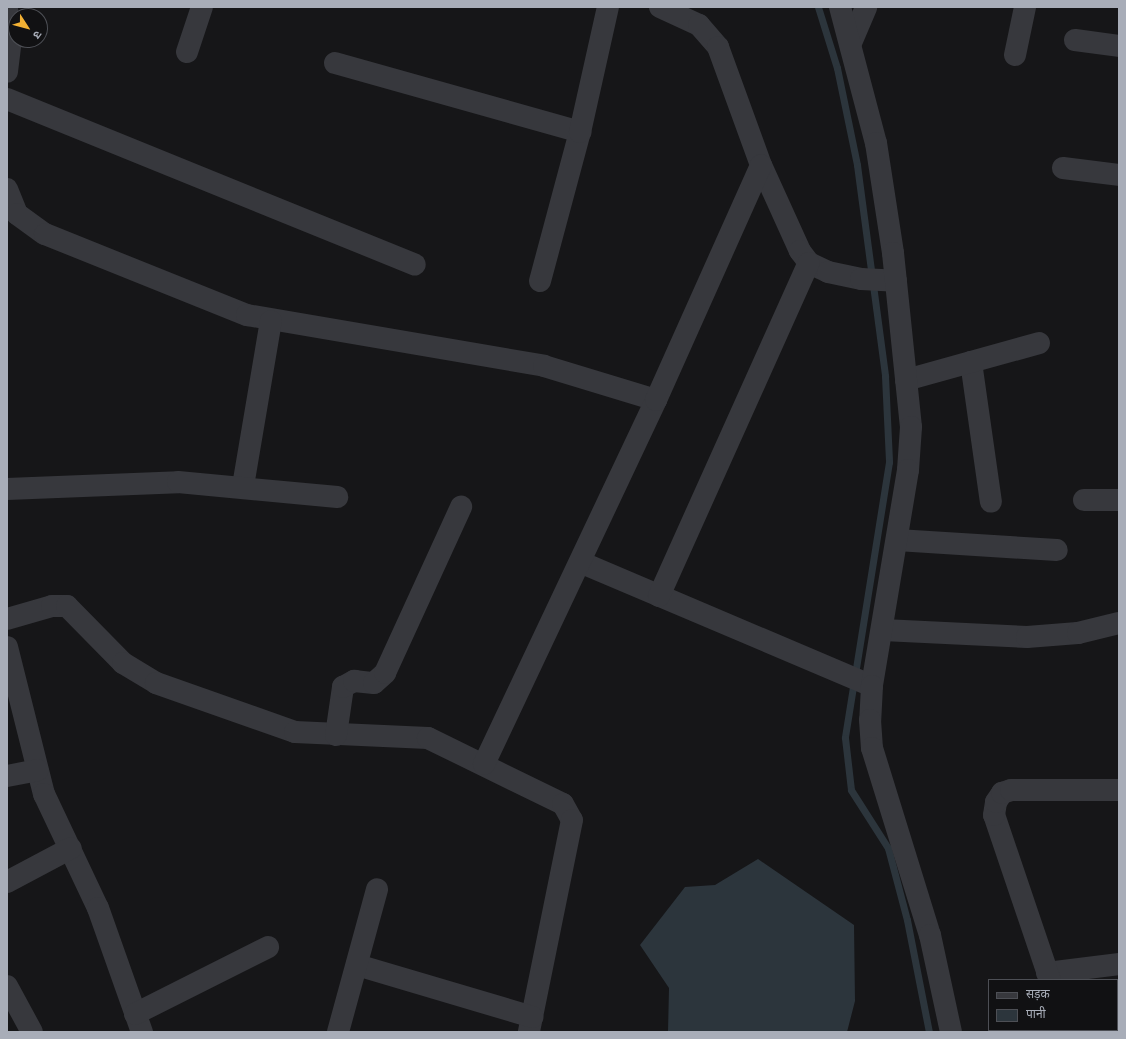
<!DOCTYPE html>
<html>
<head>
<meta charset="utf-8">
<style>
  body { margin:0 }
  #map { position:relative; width:1126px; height:1039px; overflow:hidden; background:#161618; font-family:"Fira Sans","Noto Sans Devanagari",sans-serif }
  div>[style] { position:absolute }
  .water>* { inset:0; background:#2c353c }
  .stream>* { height:7px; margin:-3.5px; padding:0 3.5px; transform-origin:3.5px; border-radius:3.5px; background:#2c353c }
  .minor>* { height:22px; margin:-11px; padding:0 11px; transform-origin:11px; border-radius:11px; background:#37383d }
  .tertiary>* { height:22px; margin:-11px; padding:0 11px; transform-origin:11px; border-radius:11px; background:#37383d }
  span { translate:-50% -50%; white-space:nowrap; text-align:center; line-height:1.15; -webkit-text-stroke:3px #111113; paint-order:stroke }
  .frame { position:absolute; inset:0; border:8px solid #a8adb8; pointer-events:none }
  .legend { position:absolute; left:988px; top:979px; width:130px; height:52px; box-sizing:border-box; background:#111113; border:1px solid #4d4f55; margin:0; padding:5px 7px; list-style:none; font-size:12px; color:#a8adb8 }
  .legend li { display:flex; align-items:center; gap:8px; height:20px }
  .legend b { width:20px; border:1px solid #4d4f55 }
  .north { position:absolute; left:8px; top:8px; width:40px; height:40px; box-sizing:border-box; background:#111113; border:1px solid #4d4f55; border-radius:50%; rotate:126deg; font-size:11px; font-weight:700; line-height:16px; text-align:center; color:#a8adb8 }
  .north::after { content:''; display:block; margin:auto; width:14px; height:18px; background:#f2b134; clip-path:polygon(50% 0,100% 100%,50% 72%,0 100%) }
</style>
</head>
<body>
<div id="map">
  <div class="water">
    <i style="clip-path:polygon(758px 859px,854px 925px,855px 1001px,847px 1032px,668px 1032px,669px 988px,640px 945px,685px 887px,715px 885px)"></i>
  </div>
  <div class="stream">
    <i style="left:818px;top:7px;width:64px;rotate:72.7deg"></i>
    <i style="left:837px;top:68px;width:99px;rotate:78.3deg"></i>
    <i style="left:857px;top:165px;width:213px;rotate:82.4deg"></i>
    <i style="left:885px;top:376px;width:86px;rotate:87.3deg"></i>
    <i style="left:889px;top:462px;width:279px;rotate:99.1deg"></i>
    <i style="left:845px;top:738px;width:52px;rotate:83.4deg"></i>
    <i style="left:851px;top:790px;width:69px;rotate:57.5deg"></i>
    <i style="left:888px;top:848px;width:74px;rotate:75.2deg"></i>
    <i style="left:907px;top:920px;width:114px;rotate:78.9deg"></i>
  </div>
  <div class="minor">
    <i style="left:660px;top:7px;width:43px;rotate:24.8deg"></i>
    <i style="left:699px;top:25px;width:29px;rotate:49deg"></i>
    <i style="left:718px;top:47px;width:126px;rotate:70deg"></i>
    <i style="left:761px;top:165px;width:94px;rotate:65.6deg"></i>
    <i style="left:800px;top:251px;width:15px;rotate:53deg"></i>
    <i style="left:809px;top:263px;width:21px;rotate:25deg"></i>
    <i style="left:828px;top:272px;width:34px;rotate:12deg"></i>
    <i style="left:861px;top:279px;width:35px;rotate:3deg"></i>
    <i style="left:1075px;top:40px;width:44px;rotate:7.8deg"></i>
    <i style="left:851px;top:43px;width:39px;rotate:-67deg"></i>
    <i style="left:187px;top:52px;width:47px;rotate:-71.6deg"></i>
    <i style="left:1015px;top:55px;width:49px;rotate:-78.2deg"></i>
    <i style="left:335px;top:63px;width:255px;rotate:15.7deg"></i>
    <i style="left:7px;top:99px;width:440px;rotate:22.1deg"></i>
    <i style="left:1063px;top:168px;width:56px;rotate:7.1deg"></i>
    <i style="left:7px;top:189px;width:27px;rotate:68deg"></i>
    <i style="left:17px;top:214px;width:34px;rotate:36deg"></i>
    <i style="left:45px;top:234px;width:218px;rotate:21.9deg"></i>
    <i style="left:247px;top:315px;width:301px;rotate:9.7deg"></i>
    <i style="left:544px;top:366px;width:117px;rotate:16.9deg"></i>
    <i style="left:540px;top:281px;width:154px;rotate:-75deg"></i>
    <i style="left:580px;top:132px;width:128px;rotate:-77.4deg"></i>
    <i style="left:971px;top:362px;width:141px;rotate:81.9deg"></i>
    <i style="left:906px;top:380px;width:138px;rotate:-15.5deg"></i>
    <i style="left:243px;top:486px;width:167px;rotate:-80.4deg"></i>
    <i style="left:7px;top:489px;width:171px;rotate:-2.3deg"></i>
    <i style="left:178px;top:482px;width:160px;rotate:5.4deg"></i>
    <i style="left:1084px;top:500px;width:35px"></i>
    <i style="left:897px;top:540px;width:160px;rotate:3.6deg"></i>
    <i style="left:580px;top:562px;width:317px;rotate:23deg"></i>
    <i style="left:659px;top:596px;width:365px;rotate:-65.8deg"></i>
    <i style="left:7px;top:619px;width:47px;rotate:-16.1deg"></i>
    <i style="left:52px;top:606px;width:15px"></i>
    <i style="left:67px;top:606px;width:80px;rotate:45.5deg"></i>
    <i style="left:123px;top:663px;width:39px;rotate:31deg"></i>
    <i style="left:156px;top:683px;width:147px;rotate:19.4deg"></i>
    <i style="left:295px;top:732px;width:133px;rotate:2.6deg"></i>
    <i style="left:428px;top:738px;width:150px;rotate:26.1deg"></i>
    <i style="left:563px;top:804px;width:18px;rotate:61deg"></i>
    <i style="left:572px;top:820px;width:216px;rotate:101.5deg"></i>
    <i style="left:883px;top:630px;width:144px;rotate:2.8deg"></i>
    <i style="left:1027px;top:637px;width:51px;rotate:-4.5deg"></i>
    <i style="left:1078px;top:633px;width:42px;rotate:-13.7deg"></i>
    <i style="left:7px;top:647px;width:152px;rotate:75.9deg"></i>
    <i style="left:44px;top:794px;width:126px;rotate:64.7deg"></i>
    <i style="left:98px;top:908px;width:132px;rotate:70.5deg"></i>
    <i style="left:336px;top:735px;width:49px;rotate:-81.7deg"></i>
    <i style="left:343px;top:687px;width:13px;rotate:-29deg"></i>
    <i style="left:354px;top:681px;width:20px;rotate:6deg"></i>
    <i style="left:374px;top:683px;width:15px;rotate:-42deg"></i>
    <i style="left:385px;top:673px;width:183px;rotate:-65.4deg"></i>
    <i style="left:484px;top:764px;width:403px;rotate:-64.7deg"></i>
    <i style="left:656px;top:400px;width:257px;rotate:-65.9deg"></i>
    <i style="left:7px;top:776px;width:31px;rotate:-11deg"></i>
    <i style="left:7px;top:882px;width:72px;rotate:-28deg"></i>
    <i style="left:357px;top:965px;width:183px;rotate:16.5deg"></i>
    <i style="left:1047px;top:973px;width:73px;rotate:-7.1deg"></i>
    <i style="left:1050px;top:980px;width:174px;rotate:-108.7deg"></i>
    <i style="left:994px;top:815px;width:13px;rotate:-81deg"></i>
    <i style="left:996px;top:802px;width:11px;rotate:-56deg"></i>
    <i style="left:1002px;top:793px;width:9px;rotate:-18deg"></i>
    <i style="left:1011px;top:790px;width:108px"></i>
    <i style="left:7px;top:986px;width:52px;rotate:61.5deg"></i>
    <i style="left:135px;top:1014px;width:149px;rotate:-26.7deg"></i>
    <i style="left:1067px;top:1030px;width:2px;rotate:63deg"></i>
    <i style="left:338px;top:1032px;width:148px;rotate:-74.7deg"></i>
  </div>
  <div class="tertiary">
    <i style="left:840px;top:7px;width:141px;rotate:75.2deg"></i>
    <i style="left:876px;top:143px;width:111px;rotate:81.2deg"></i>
    <i style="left:893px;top:253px;width:175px;rotate:84.1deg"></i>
    <i style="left:911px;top:427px;width:43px;rotate:94deg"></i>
    <i style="left:908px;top:470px;width:219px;rotate:99.5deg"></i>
    <i style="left:872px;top:686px;width:34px;rotate:93deg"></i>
    <i style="left:870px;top:720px;width:28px;rotate:86deg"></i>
    <i style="left:872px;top:748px;width:196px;rotate:72.8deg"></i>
    <i style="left:930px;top:935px;width:99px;rotate:77.8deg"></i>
    <i style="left:7px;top:9px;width:30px;rotate:82deg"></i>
    <i style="left:11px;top:39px;width:33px;rotate:97deg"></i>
  </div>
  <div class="frame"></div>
  <ul class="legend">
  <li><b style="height:5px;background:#37383d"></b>सड़क</li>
  <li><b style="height:11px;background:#2c353c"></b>पानी</li>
  </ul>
  <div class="north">उ</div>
</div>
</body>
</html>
